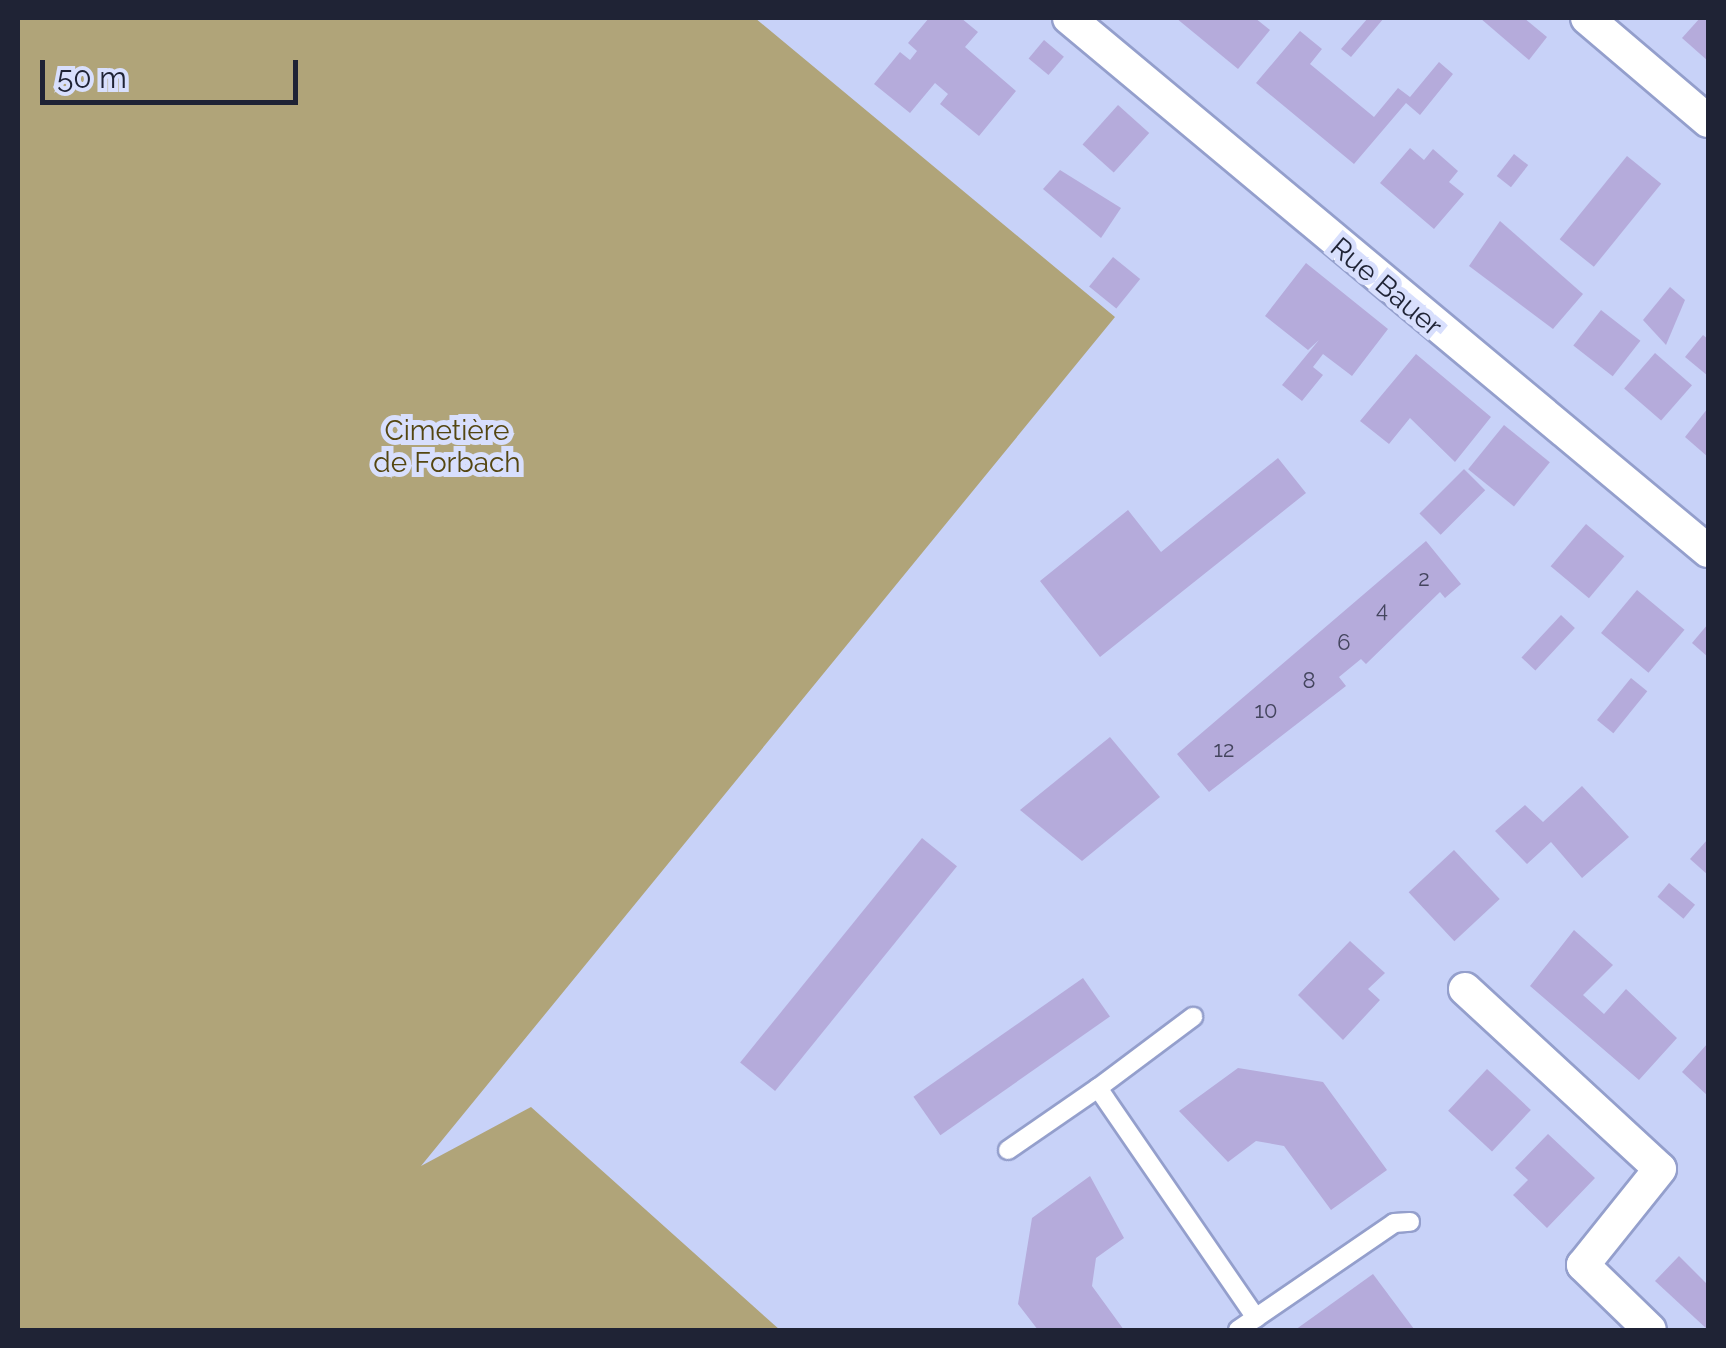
<!DOCTYPE html>
<html>
<head>
<meta charset="utf-8">
<style>
  body { margin:0 }
  #map { position:relative; width:1726px; height:1348px; overflow:hidden; background:#c8d2f8; font-family:Raleway,sans-serif }
  div>[style] { position:absolute }
  .green>* { inset:0; background:#b0a479 }
  .building>* { inset:0; background:#b5abdb; transform-origin:0 0 }
  .roads { filter:drop-shadow(2px 0 #949fcc) drop-shadow(-2px 0 #949fcc) drop-shadow(0 2px #949fcc) drop-shadow(0 -2px #949fcc) }
  .lane>* { height:18px; margin:-9px; padding:0 9px; transform-origin:9px; border-radius:9px; background:#fff }
  .street>* { height:32px; margin:-16px; padding:0 16px; transform-origin:16px; border-radius:16px; background:#fff }
  span { translate:-50% -50%; white-space:nowrap; text-align:center; line-height:1.15; -webkit-text-stroke:10px #d8dffd; paint-order:stroke }
  .number-label { font-size:22px; color:#44455e }
  .number-label span { -webkit-text-stroke-width:0 }
  .street-label { font-size:28px; color:#1f2335 }
  .park-label { font-size:28px; color:#544611 }
  .frame { position:absolute; inset:0; border:20px solid #1f2335; pointer-events:none }
  .scale { position:absolute; left:40px; top:60px; width:258px; height:45px; box-sizing:border-box; border:5px solid #1f2335; border-top:0; padding-left:12px; font-size:30px; line-height:35px; white-space:nowrap; color:#1f2335; -webkit-text-stroke:8px #d8dffd; paint-order:stroke }
</style>
</head>
<body>
<div id="map">
  <div class="green">
    <i style="clip-path:polygon(18px 18px,755px 18px,1115px 317px,421px 1166px,531px 1107px,780px 1330px,18px 1330px)"></i>
  </div>
  <div class="building">
    <i style="clip-path:polygon(929px 18px,961px 18px,978px 32px,965px 47px,1016px 91px,979px 136px,940px 104px,948px 94px,935px 83px,910px 113px,874px 84px,900px 52px,910px 60px,917px 51px,908px 43px)"></i>
    <i style="clip-path:polygon(1176px 18px,1255px 18px,1270px 30px,1238px 69px)"></i>
    <i style="clip-path:polygon(1368px 18px,1384px 18px,1351px 57px,1341px 49px)"></i>
    <i style="clip-path:polygon(1480px 18px,1524px 18px,1547px 37px,1529px 60px)"></i>
    <i style="clip-path:polygon(1700px 18px,1708px 18px,1708px 61px,1682px 38px)"></i>
    <i style="clip-path:polygon(1300px 31px,1322px 49px,1310px 64px,1374px 117px,1398px 88px,1410px 97px,1439px 62px,1453px 74px,1420px 115px,1406px 103px,1354px 164px,1256px 83px)"></i>
    <i style="left:1044px;top:40px;width:26px;height:24px;rotate:40deg"></i>
    <i style="left:1118px;top:105px;width:42px;height:53px;rotate:42deg"></i>
    <i style="clip-path:polygon(1410px 148px,1424px 160px,1433px 149px,1458px 171px,1449px 182px,1464px 194px,1434px 229px,1380px 183px)"></i>
    <i style="left:1514px;top:154px;width:18px;height:28px;rotate:38deg"></i>
    <i style="left:1627px;top:156px;width:44px;height:107px;rotate:39deg"></i>
    <i style="clip-path:polygon(1060px 170px,1121px 208px,1101px 238px,1043px 189px)"></i>
    <i style="clip-path:polygon(1500px 221px,1583px 294px,1553px 329px,1469px 266px)"></i>
    <i style="left:1113px;top:257px;width:35px;height:38px;rotate:39deg"></i>
    <i style="clip-path:polygon(1306px 263px,1388px 329px,1352px 376px,1323px 354px,1313px 367px,1323px 375px,1302px 401px,1282px 385px,1319px 340px,1308px 350px,1265px 316px)"></i>
    <i style="clip-path:polygon(1670px 287px,1685px 300px,1666px 345px,1643px 320px)"></i>
    <i style="left:1601px;top:310px;width:50px;height:45px;rotate:38deg"></i>
    <i style="clip-path:polygon(1703px 335px,1708px 339px,1708px 376px,1685px 357px)"></i>
    <i style="left:1655px;top:353px;width:49px;height:47px;rotate:41deg"></i>
    <i style="clip-path:polygon(1416px 354px,1491px 417px,1455px 462px,1410px 418px,1389px 444px,1360px 421px)"></i>
    <i style="clip-path:polygon(1708px 408px,1708px 457px,1685px 437px)"></i>
    <i style="left:1504px;top:425px;width:59px;height:57px;rotate:39deg"></i>
    <i style="clip-path:polygon(1278px 458px,1306px 493px,1100px 657px,1040px 581px,1128px 510px,1161px 552px)"></i>
    <i style="left:1464px;top:469px;width:30px;height:63px;rotate:45deg"></i>
    <i style="left:1586px;top:524px;width:50px;height:55px;rotate:40deg"></i>
    <i style="clip-path:polygon(1426px 541px,1461px 584px,1445px 598px,1440px 592px,1366px 664px,1361px 659px,1339px 677px,1346px 686px,1209px 792px,1177px 754px)"></i>
    <i style="left:1637px;top:590px;width:62px;height:56px;rotate:40deg"></i>
    <i style="left:1561px;top:615px;width:19px;height:58px;rotate:43deg"></i>
    <i style="clip-path:polygon(1708px 624px,1708px 657px,1692px 643px)"></i>
    <i style="left:1631px;top:678px;width:21px;height:54px;rotate:39deg"></i>
    <i style="clip-path:polygon(1110px 737px,1160px 797px,1082px 861px,1020px 810px)"></i>
    <i style="clip-path:polygon(1582px 786px,1629px 837px,1582px 878px,1551px 842px,1527px 864px,1495px 831px,1525px 805px,1543px 822px)"></i>
    <i style="left:922px;top:838px;width:45px;height:289px;rotate:39deg"></i>
    <i style="clip-path:polygon(1708px 839px,1708px 875px,1690px 859px)"></i>
    <i style="left:1454px;top:850px;width:67px;height:62px;rotate:47deg"></i>
    <i style="left:1669px;top:883px;width:34px;height:18px;rotate:40deg"></i>
    <i style="clip-path:polygon(1574px 930px,1613px 965px,1583px 995px,1604px 1014px,1626px 989px,1677px 1038px,1639px 1080px,1530px 986px)"></i>
    <i style="clip-path:polygon(1350px 941px,1385px 973px,1368px 989px,1380px 1000px,1343px 1040px,1298px 995px)"></i>
    <i style="left:1083px;top:978px;width:47px;height:207px;rotate:55deg"></i>
    <i style="clip-path:polygon(1708px 1043px,1708px 1096px,1682px 1072px)"></i>
    <i style="clip-path:polygon(1238px 1068px,1323px 1082px,1387px 1170px,1331px 1210px,1284px 1146px,1256px 1141px,1228px 1162px,1179px 1111px)"></i>
    <i style="left:1487px;top:1069px;width:60px;height:57px;rotate:43deg"></i>
    <i style="clip-path:polygon(1548px 1134px,1595px 1178px,1547px 1228px,1513px 1195px,1528px 1180px,1515px 1168px)"></i>
    <i style="clip-path:polygon(1090px 1176px,1124px 1238px,1096px 1258px,1092px 1286px,1124px 1330px,1038px 1330px,1018px 1304px,1032px 1218px)"></i>
    <i style="clip-path:polygon(1679px 1256px,1708px 1285px,1708px 1330px,1655px 1281px)"></i>
    <i style="clip-path:polygon(1373px 1274px,1414px 1329px,1295px 1330px)"></i>
  </div>
  <div class="roads">
    <div class="lane">
      <i style="left:1098px;top:1088px;width:119px;rotate:-36.8deg"></i>
      <i style="left:1008px;top:1150px;width:109px;rotate:-34.6deg"></i>
      <i style="left:1098px;top:1088px;width:279px;rotate:55.5deg"></i>
      <i style="left:1238px;top:1330px;width:189px;rotate:-34.4deg"></i>
      <i style="left:1394px;top:1223px;width:16px;rotate:-4deg"></i>
    </div>
    <div class="street">
      <i style="left:1069px;top:18px;width:832px;rotate:39.83deg"></i>
      <i style="left:1587px;top:18px;width:159px;rotate:40.4deg"></i>
      <i style="left:1465px;top:989px;width:265px;rotate:42.7deg"></i>
      <i style="left:1660px;top:1169px;width:123px;rotate:128.7deg"></i>
      <i style="left:1583px;top:1265px;width:93px;rotate:44.1deg"></i>
    </div>
  </div>
  <div class="number-label">
    <span style="left:1424px;top:579px">2</span>
    <span style="left:1382px;top:610px">4</span>
    <span style="left:1344px;top:643px">6</span>
    <span style="left:1309px;top:681px">8</span>
    <span style="left:1266px;top:711px">10</span>
    <span style="left:1224px;top:750px">12</span>
  </div>
  <div class="street-label">
    <span style="left:1386px;top:287px;rotate:40deg">Rue Bauer</span>
  </div>
  <div class="park-label">
    <span style="left:447px;top:447px">Cimetière<br>de Forbach</span>
  </div>
  <div class="frame"></div>
  <div class="scale">50 m</div>
</div>
</body>
</html>
